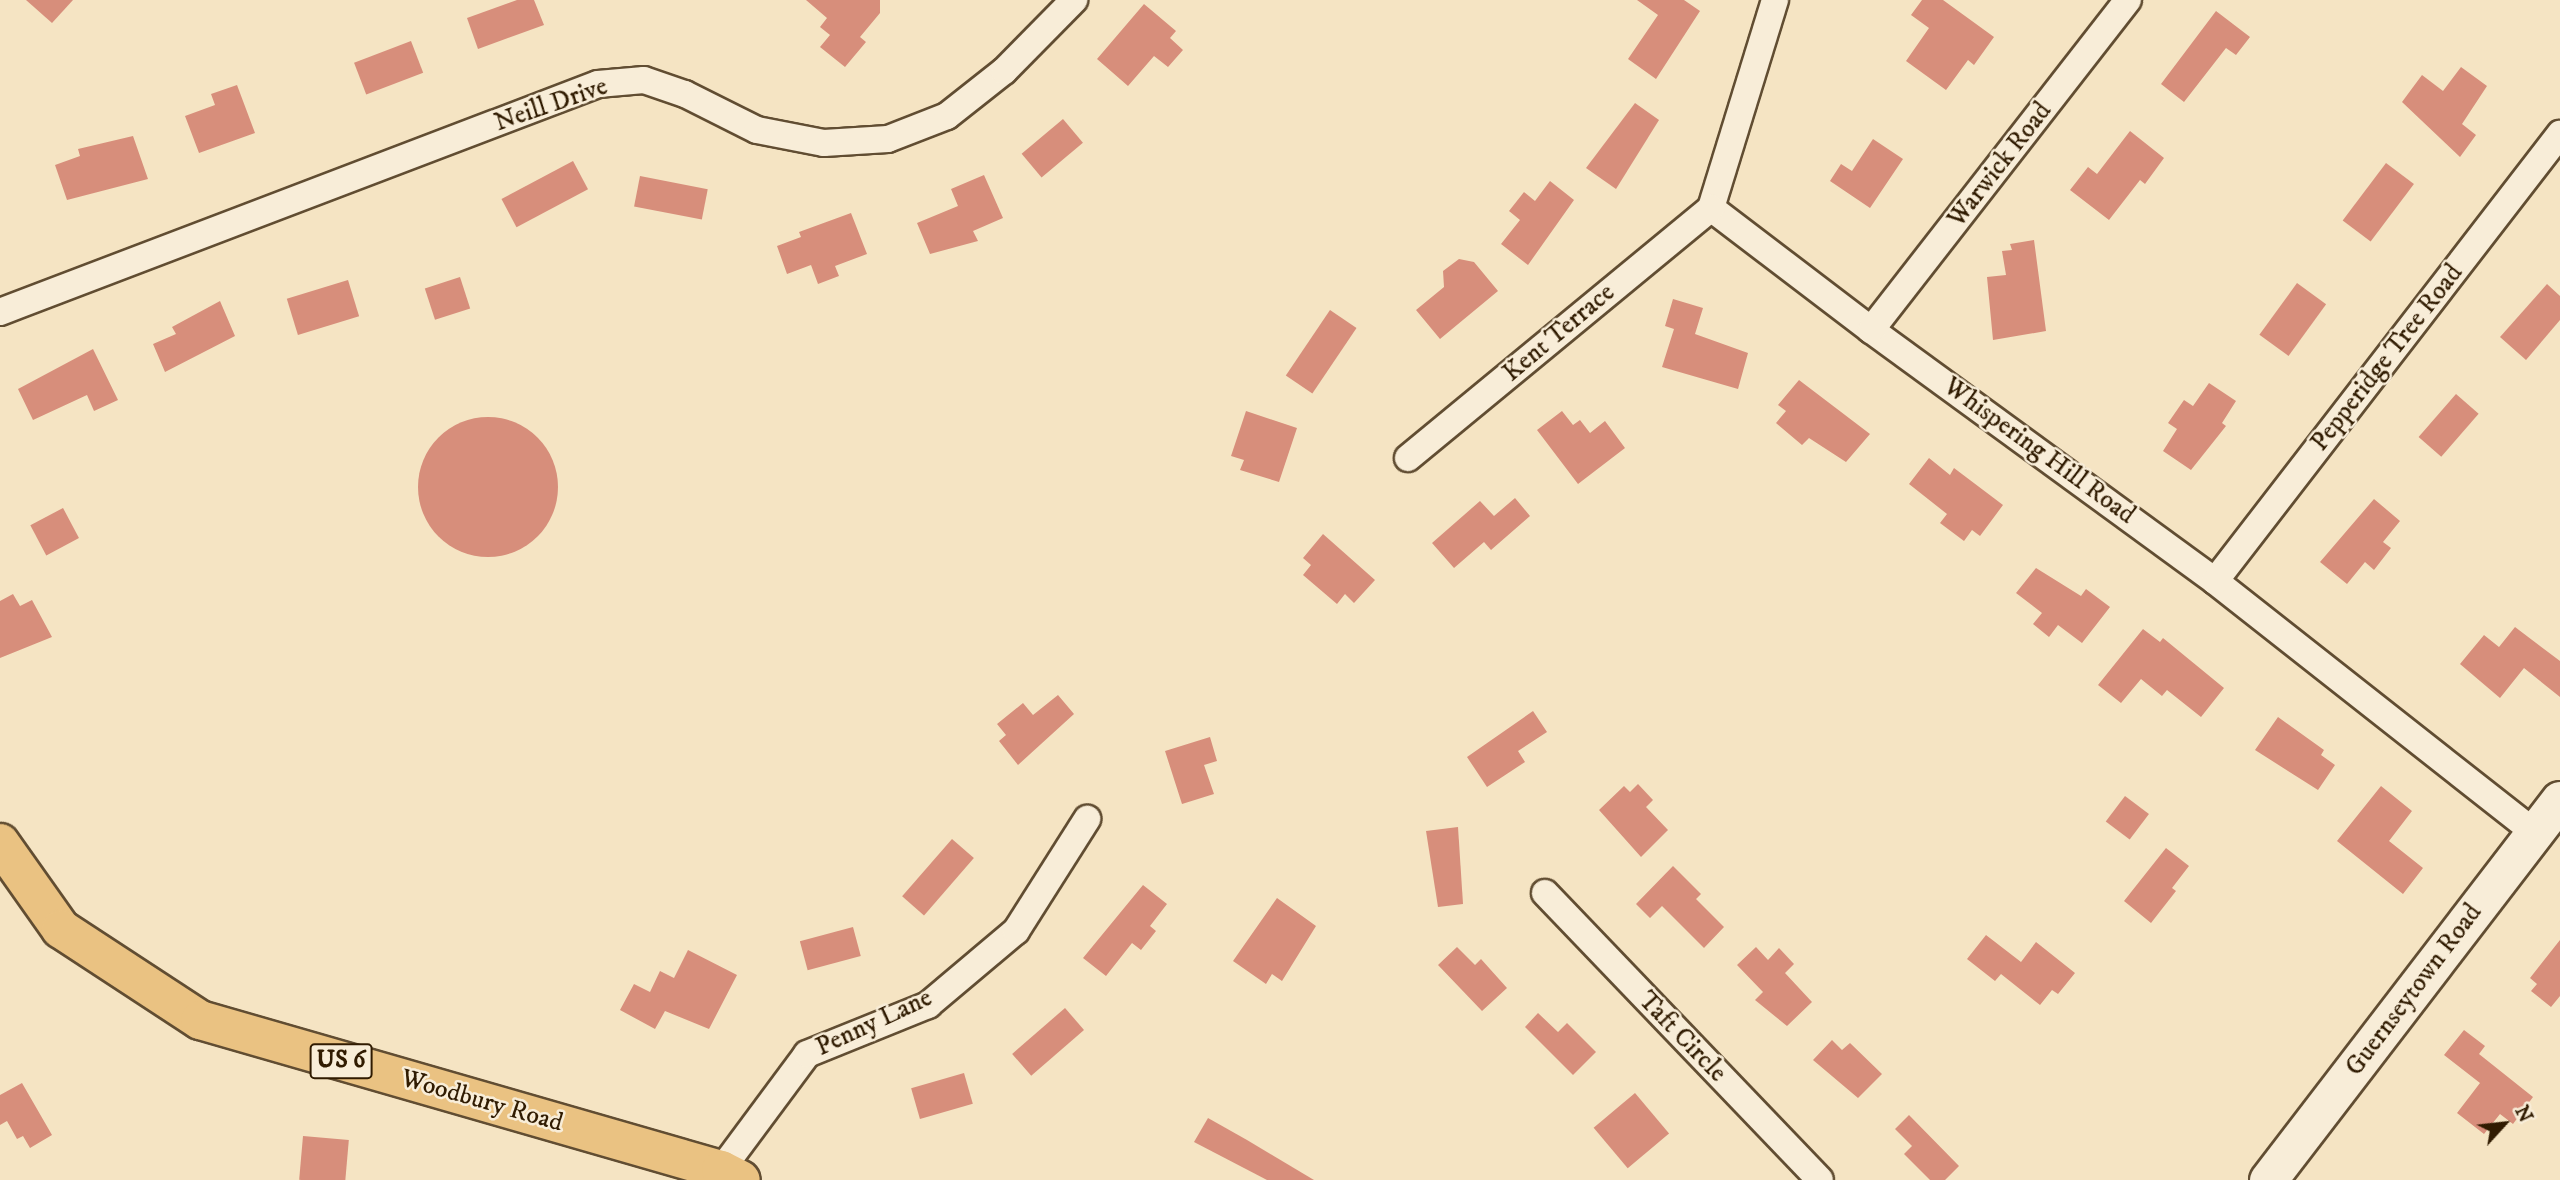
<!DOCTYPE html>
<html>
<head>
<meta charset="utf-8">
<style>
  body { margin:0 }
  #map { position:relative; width:2560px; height:1180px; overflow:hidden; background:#f5e4c3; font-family:"IM FELL DW Pica",serif }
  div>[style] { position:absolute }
  .building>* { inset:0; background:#d78e7b; transform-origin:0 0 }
  .round { border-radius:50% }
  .roads { filter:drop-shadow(2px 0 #614d32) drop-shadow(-2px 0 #614d32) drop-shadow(0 2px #614d32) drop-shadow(0 -2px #614d32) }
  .street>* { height:26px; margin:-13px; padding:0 13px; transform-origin:13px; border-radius:13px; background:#f8edd8 }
  .secondary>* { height:37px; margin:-18.5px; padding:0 18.5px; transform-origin:18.5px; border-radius:18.5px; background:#f8edd8 }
  .primary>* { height:38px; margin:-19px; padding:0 19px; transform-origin:19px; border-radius:19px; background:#eac282 }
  span { translate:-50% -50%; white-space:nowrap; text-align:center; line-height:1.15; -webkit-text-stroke:5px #f8edd8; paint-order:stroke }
  .shield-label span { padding:2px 5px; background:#f8edd8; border:2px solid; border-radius:5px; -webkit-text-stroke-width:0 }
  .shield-label { font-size:24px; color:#301b01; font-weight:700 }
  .street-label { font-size:26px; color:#301b01 }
  .north { position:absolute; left:2469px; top:1089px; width:70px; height:70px; -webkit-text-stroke:5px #f8edd8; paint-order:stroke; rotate:63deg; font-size:19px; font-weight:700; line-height:28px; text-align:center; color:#301b01 }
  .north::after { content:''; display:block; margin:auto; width:24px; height:32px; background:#301b01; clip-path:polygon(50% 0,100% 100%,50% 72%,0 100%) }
</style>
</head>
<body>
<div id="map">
  <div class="building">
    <i style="clip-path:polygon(26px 0,73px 0,52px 23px)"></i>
    <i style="clip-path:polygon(517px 0,534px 0,544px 25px,478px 49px,467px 18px)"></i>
    <i style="clip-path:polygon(806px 0,880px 0,880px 13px,860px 37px,866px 42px,845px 67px,820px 47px,830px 35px,820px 27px,827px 18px)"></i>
    <i style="clip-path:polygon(1637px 0,1684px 0,1700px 11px,1656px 79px,1628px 59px,1658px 15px)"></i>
    <i style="clip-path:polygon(1922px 0,1943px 0,1994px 37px,1974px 65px,1968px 60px,1946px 90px,1906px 61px,1929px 28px,1911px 15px)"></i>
    <i style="clip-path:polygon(1144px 4px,1176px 31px,1170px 38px,1183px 50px,1168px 67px,1154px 56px,1128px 86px,1097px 59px)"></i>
    <i style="clip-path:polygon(2216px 11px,2250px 37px,2236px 55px,2226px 48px,2184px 102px,2161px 84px)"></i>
    <i style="left:411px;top:41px;width:34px;height:61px;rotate:69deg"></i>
    <i style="clip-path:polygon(2461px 67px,2487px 86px,2462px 124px,2476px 135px,2460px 157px,2402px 102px,2422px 75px,2443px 91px)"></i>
    <i style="clip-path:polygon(237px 85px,255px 133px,199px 153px,185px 116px,215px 105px,211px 94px)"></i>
    <i style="clip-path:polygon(1635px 103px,1659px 120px,1616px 189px,1586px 168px)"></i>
    <i style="left:1063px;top:119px;width:31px;height:54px;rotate:50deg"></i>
    <i style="clip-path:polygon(2130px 131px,2164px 158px,2145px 184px,2140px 180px,2109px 220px,2070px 190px,2088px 167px,2097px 174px)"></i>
    <i style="clip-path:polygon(133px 136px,148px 179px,67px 200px,55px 165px,80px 156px,78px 149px)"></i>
    <i style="clip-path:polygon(1873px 139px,1903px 159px,1870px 208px,1830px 181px,1841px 164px,1852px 171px)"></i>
    <i style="left:573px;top:161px;width:32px;height:81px;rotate:62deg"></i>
    <i style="left:2386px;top:163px;width:35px;height:72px;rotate:37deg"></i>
    <i style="clip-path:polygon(984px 175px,1003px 218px,973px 231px,978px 241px,930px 254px,917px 223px,958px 206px,951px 189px)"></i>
    <i style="left:640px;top:176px;width:69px;height:31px;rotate:11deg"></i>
    <i style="clip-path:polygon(1550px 181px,1574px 200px,1528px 265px,1501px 244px,1520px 220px,1509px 211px,1524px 192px,1535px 201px)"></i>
    <i style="clip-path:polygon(851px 213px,867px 254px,835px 266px,839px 276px,818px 284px,811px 265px,787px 274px,777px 246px,801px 237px,799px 232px)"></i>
    <i style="clip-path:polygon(2034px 240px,2046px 331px,1993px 340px,1987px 277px,2006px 275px,2002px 251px,2012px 250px,2010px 244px)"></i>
    <i style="clip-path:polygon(1459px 259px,1474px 262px,1498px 291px,1440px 339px,1416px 310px,1444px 287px,1443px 271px)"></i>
    <i style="left:460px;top:277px;width:33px;height:37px;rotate:72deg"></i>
    <i style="left:348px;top:280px;width:38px;height:64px;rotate:73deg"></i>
    <i style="left:2297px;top:283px;width:36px;height:64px;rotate:36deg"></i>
    <i style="clip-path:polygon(2547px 284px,2560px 296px,2560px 320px,2526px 360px,2500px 337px)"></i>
    <i style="clip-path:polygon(1673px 299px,1703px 308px,1695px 334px,1748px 353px,1738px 389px,1662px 367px,1674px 329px,1665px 326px)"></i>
    <i style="clip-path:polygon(220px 301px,235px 336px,165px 372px,153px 344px,176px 334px,172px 327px)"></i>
    <i style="left:1330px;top:310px;width:32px;height:79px;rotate:34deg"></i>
    <i style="clip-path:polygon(93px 349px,118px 400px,94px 411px,87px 395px,33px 420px,18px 389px)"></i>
    <i style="clip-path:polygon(1799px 380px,1870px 434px,1846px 462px,1809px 438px,1802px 445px,1776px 423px,1786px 411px,1778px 405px)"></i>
    <i style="clip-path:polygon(2209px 383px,2236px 401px,2222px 423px,2226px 426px,2191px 470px,2163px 451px,2177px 429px,2168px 423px,2184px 400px,2193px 406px)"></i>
    <i style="left:2456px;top:394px;width:30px;height:57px;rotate:41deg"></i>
    <i style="clip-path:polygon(1246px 411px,1297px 428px,1279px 482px,1240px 470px,1244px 460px,1231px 456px)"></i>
    <i style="clip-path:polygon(1562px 411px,1573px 425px,1580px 420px,1590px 433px,1605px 421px,1625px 448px,1578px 484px,1537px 430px)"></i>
    <i class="round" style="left:418px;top:417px;width:140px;height:140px"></i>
    <i style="clip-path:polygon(1929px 458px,1950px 475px,1954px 468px,2003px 505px,1980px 536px,1972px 530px,1964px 541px,1940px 523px,1947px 514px,1909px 484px)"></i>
    <i style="clip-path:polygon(1515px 498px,1530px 516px,1491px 550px,1484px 542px,1454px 568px,1432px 543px,1480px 501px,1494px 516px)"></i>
    <i style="clip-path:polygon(2374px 499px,2400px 521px,2383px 542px,2391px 548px,2374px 570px,2365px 562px,2347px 584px,2320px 562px)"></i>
    <i style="left:63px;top:508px;width:34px;height:37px;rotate:62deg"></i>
    <i style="clip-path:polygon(1323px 534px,1375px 580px,1354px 603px,1345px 594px,1337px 604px,1303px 575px,1311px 565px,1303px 558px)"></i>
    <i style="clip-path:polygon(2036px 568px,2081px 596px,2086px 589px,2110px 607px,2082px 643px,2058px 625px,2049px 637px,2033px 624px,2042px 613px,2016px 593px)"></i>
    <i style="clip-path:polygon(13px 594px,20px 606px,32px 600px,52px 637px,0 658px,0 601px)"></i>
    <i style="clip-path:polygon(2515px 627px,2560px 661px,2560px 697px,2524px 668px,2500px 698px,2460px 664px,2484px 635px,2499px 647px)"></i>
    <i style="clip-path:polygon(2143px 629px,2160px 642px,2163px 638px,2224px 688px,2201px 717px,2167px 690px,2162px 696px,2141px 679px,2121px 703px,2098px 685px)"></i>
    <i style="clip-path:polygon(1058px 695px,1074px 714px,1018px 765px,999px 741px,1006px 735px,997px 724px,1023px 703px,1033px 715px)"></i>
    <i style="clip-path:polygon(1533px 711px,1547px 732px,1518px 751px,1525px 762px,1487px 787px,1467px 757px)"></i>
    <i style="clip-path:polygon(2278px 717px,2324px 750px,2321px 755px,2335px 765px,2318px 790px,2255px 750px)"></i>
    <i style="clip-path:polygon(1210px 737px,1217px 761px,1204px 765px,1214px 794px,1182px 804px,1165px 751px)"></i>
    <i style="clip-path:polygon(1638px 784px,1653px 800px,1646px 807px,1668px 830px,1641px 857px,1599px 810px,1624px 786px,1630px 792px)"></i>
    <i style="clip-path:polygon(2381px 786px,2412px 811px,2389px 841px,2423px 868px,2403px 894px,2337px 841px)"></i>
    <i style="left:2125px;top:796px;width:30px;height:32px;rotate:37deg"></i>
    <i style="clip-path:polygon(1458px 827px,1463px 904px,1438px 907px,1426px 831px)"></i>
    <i style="left:952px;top:839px;width:29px;height:76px;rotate:41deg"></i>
    <i style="clip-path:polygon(2166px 848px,2189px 866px,2172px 888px,2176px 891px,2151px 923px,2124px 901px)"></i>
    <i style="clip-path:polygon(1673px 866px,1701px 894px,1696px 899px,1724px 927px,1704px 948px,1662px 906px,1650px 918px,1636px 904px)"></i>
    <i style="clip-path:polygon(1143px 885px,1167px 904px,1150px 926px,1156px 931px,1141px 950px,1132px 943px,1106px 976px,1083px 958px)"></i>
    <i style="clip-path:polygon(1277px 898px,1316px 926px,1282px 981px,1272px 974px,1266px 984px,1233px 961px)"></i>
    <i style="left:853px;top:927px;width:30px;height:55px;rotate:75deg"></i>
    <i style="clip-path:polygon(1986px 935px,2021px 962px,2036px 942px,2075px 973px,2058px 994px,2052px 990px,2040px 1005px,2001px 974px,1995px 981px,1967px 959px)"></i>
    <i style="clip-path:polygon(2560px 940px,2560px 996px,2551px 1007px,2531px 991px,2537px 984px,2530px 978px)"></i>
    <i style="clip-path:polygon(1457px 947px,1475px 965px,1481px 959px,1507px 988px,1482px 1011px,1438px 965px)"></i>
    <i style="clip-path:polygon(1756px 947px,1768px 960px,1779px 948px,1794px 964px,1785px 973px,1812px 1002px,1787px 1026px,1755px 1000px,1763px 992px,1737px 965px)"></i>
    <i style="clip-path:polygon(688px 950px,737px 975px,709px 1029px,665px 1011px,655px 1029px,620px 1010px,634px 984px,650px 992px,660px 971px,674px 978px)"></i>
    <i style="left:1065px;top:1008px;width:29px;height:70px;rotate:49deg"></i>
    <i style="clip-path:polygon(1538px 1013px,1558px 1032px,1567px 1023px,1596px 1052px,1573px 1075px,1525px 1027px)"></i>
    <i style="clip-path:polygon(2464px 1030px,2485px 1046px,2479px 1054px,2533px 1097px,2513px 1124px,2500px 1114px,2484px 1134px,2457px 1113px,2480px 1083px,2444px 1055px)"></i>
    <i style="clip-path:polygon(1832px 1040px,1842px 1050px,1850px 1043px,1882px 1074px,1858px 1098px,1813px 1060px)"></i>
    <i style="left:964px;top:1073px;width:32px;height:55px;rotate:74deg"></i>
    <i style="clip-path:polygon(22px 1083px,52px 1135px,30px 1148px,23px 1136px,17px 1139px,7px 1121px,0 1125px,0 1095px)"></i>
    <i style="left:1635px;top:1093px;width:53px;height:54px;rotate:50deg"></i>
    <i style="clip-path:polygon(1909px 1115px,1959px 1166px,1945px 1180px,1930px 1180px,1904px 1154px,1912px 1146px,1895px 1129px)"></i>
    <i style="clip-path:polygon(1208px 1118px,1247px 1140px,1314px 1180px,1267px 1180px,1194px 1142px)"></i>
    <i style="left:303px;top:1136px;width:46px;height:44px;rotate:5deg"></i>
  </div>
  <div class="roads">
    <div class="street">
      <i style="left:1775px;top:0;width:218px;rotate:107.1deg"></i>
      <i style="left:1711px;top:208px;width:201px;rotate:37.3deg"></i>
      <i style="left:1871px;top:330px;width:426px;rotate:36.1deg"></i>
      <i style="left:2215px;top:581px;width:406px;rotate:38.2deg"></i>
      <i style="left:0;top:312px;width:640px;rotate:-20.87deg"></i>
      <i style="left:598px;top:84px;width:46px;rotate:-5deg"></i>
      <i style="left:644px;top:80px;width:43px;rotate:18.9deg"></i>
      <i style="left:685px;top:94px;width:80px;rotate:26.6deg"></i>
      <i style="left:757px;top:130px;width:68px;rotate:11deg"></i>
      <i style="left:824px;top:143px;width:64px;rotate:-3.6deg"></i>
      <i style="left:888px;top:139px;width:63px;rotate:-21.3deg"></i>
      <i style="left:947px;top:116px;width:73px;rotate:-38.3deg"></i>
      <i style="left:1004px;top:71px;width:100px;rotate:-45.4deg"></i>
      <i style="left:1871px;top:330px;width:418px;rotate:-52.1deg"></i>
      <i style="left:1408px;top:458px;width:393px;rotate:-39.5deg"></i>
      <i style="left:2215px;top:581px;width:565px;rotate:-52.34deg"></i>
      <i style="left:1545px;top:893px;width:397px;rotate:46.2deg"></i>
      <i style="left:721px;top:1170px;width:144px;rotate:-53.4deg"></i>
      <i style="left:807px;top:1054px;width:131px;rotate:-22deg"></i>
      <i style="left:928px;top:1005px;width:115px;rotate:-40.1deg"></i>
      <i style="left:1016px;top:931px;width:133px;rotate:-57.6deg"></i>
    </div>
    <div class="secondary">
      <i style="left:2268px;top:1180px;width:479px;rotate:-52.5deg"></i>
    </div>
    <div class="primary">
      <i style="left:0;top:843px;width:105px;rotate:54.7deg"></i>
      <i style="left:61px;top:929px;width:166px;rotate:33.2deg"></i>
      <i style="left:200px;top:1020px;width:542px;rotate:16.06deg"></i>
      <i style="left:721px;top:1170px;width:22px;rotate:27deg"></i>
    </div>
  </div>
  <div class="shield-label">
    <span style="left:341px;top:1061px">US 6</span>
  </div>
  <div class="street-label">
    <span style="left:551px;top:105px;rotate:-19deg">Neill Drive</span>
    <span style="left:2000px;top:165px;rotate:-52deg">Warwick Road</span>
    <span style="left:1559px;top:333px;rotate:-40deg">Kent Terrace</span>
    <span style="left:2387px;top:358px;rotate:-52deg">Pepperidge Tree Road</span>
    <span style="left:2039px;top:451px;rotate:36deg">Whispering Hill Road</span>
    <span style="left:2414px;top:990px;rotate:-53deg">Guernseytown Road</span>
    <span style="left:874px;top:1023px;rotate:-25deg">Penny Lane</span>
    <span style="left:1682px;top:1037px;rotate:46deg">Taft Circle</span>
    <span style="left:482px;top:1101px;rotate:16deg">Woodbury Road</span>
  </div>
  <div class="north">N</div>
</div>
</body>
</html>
